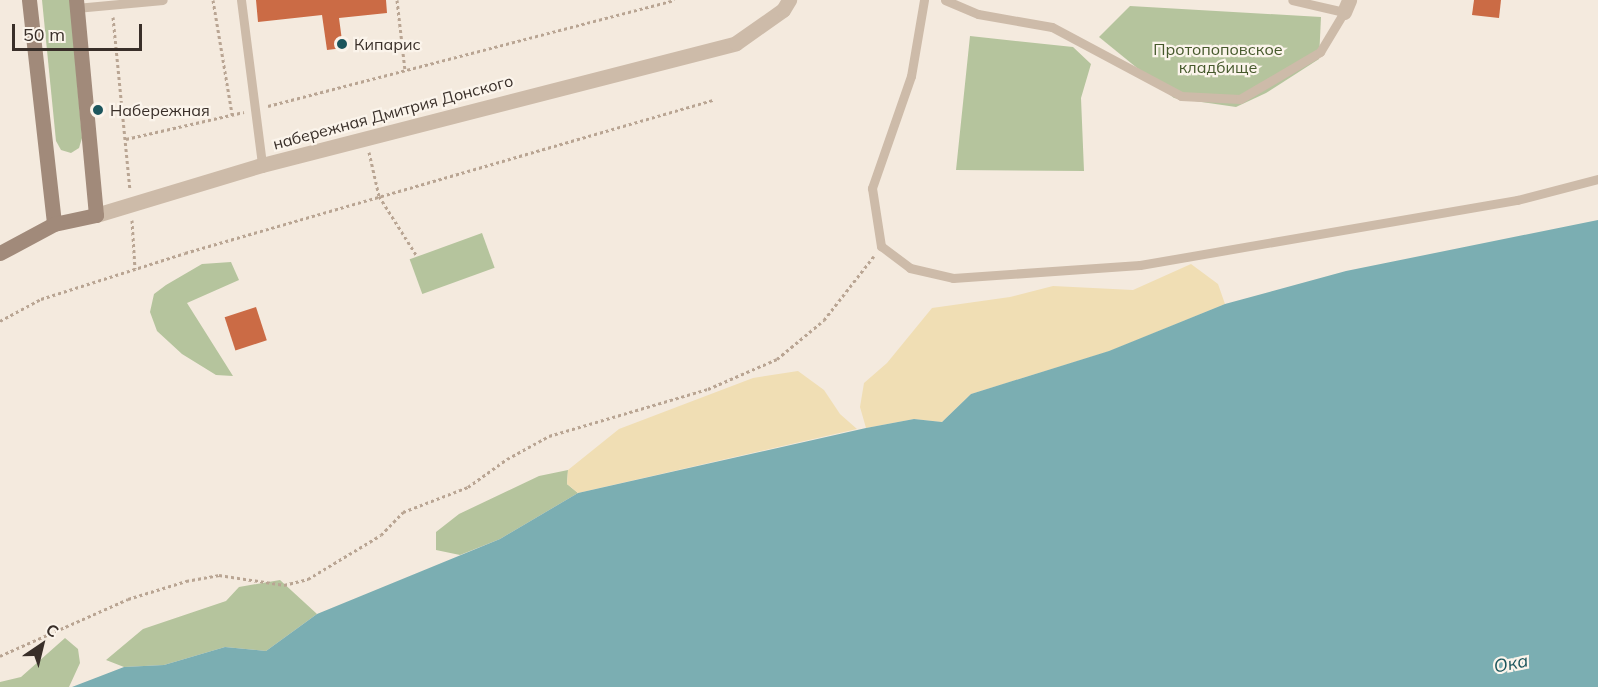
<!DOCTYPE html>
<html>
<head>
<meta charset="utf-8">
<style>
  body { margin:0 }
  #map { position:relative; width:1598px; height:687px; overflow:hidden; background:#f4eade; font-family:Mulish,sans-serif }
  div>[style] { position:absolute }
  .green>* { inset:0; background:#b5c49d; transform-origin:0 0 }
  .sand>* { inset:0; background:#f0deb4 }
  .water>* { inset:0; background:#7baeb2 }
  .building>* { inset:0; background:#cb6b45; transform-origin:0 0 }
  .path>* { height:3px; margin-top:-1.5px; transform-origin:0; background:repeating-linear-gradient(90deg,#b9a593 0 3px,transparent 0 6px) }
  .lane>* { height:9px; margin:-4.5px; padding:0 4.5px; transform-origin:4.5px; border-radius:4.5px; background:#cdbba9 }
  .street>* { height:15px; margin:-7.5px; padding:0 7.5px; transform-origin:7.5px; border-radius:7.5px; background:#cdbba9 }
  .secondary>* { height:15px; margin:-7.5px; padding:0 7.5px; transform-origin:7.5px; border-radius:7.5px; background:#a18a7a }
  .dots>* { width:16px; height:16px; translate:-50% -50%; box-sizing:border-box; border:3px solid #fbf4eb; border-radius:50% }
  span { translate:-50% -50%; white-space:nowrap; text-align:center; line-height:1.15; -webkit-text-stroke:4.5px #fbf4eb; paint-order:stroke }
  .poi-label { font-size:16px; color:#392f29 }
  .left { translate:0 -50%; text-align:left }
  .park-label { font-size:16px; color:#46592c }
  .street-label { font-size:16px; color:#392f29 }
  .water-label { font-size:18px; color:#1c565d; font-style:italic }
  .north { position:absolute; left:12px; top:615px; width:60px; height:60px; -webkit-text-stroke:4px #fbf4eb; paint-order:stroke; rotate:35deg; font-size:16px; font-weight:700; line-height:24px; text-align:center; color:#392f29 }
  .north::after { content:''; display:block; margin:auto; width:21px; height:27px; background:#392f29; clip-path:polygon(50% 0,100% 100%,50% 72%,0 100%) }
  .scale { position:absolute; left:12px; top:24px; width:130px; height:27px; box-sizing:border-box; border:3px solid #392f29; border-top:0; padding-left:8px; font-size:18px; line-height:21px; white-space:nowrap; color:#392f29; -webkit-text-stroke:4px #fbf4eb; paint-order:stroke }
</style>
</head>
<body>
<div id="map">
  <div class="green">
    <i style="clip-path:polygon(42px 0,70px 0,82px 138px,79px 148px,71px 153px,61px 150px,56px 141px)"></i>
    <i style="clip-path:polygon(1130px 6px,1321px 17px,1319px 59px,1266px 93px,1236px 107px,1174px 98px,1099px 37px)"></i>
    <i style="clip-path:polygon(970px 36px,1073px 47px,1091px 64px,1081px 98px,1084px 171px,956px 170px)"></i>
    <i style="left:482px;top:233px;width:37px;height:77px;rotate:70deg"></i>
    <i style="clip-path:polygon(231px 262px,239px 280px,187px 303px,233px 376px,216px 375px,182px 354px,157px 331px,150px 312px,154px 294px,166px 285px,202px 264px)"></i>
    <i style="clip-path:polygon(568px 470px,567px 484px,578px 493px,500px 539px,460px 555px,436px 550px,436px 532px,459px 514px,539px 476px)"></i>
    <i style="clip-path:polygon(280px 580px,317px 614px,266px 651px,225px 647px,164px 665px,124px 667px,106px 660px,143px 629px,226px 601px,239px 587px)"></i>
    <i style="clip-path:polygon(65px 638px,78px 649px,80px 663px,69px 687px,0 687px,0 682px,21px 677px)"></i>
  </div>
  <div class="sand">
    <i style="clip-path:polygon(1191px 264px,1218px 284px,1225px 304px,1110px 351px,971px 394px,942px 422px,914px 419px,866px 428px,860px 407px,864px 383px,887px 363px,932px 308px,1010px 297px,1053px 286px,1133px 290px)"></i>
    <i style="clip-path:polygon(798px 371px,824px 390px,840px 414px,857px 429px,578px 493px,567px 484px,568px 470px,619px 429px,753px 378px)"></i>
  </div>
  <div class="water">
    <i style="clip-path:polygon(1598px 220px,1598px 687px,72px 687px,124px 667px,164px 665px,225px 647px,266px 651px,317px 614px,500px 539px,578px 493px,866px 428px,914px 419px,942px 422px,971px 394px,1109px 351px,1225px 304px,1346px 271px)"></i>
  </div>
  <div class="building">
    <i style="clip-path:polygon(256px 0,386px 0,387px 13px,339px 18px,343px 48px,327px 50px,322px 15px,258px 22px)"></i>
    <i style="clip-path:polygon(1474px 0,1501px 0,1499px 18px,1472px 15px)"></i>
    <i style="left:256px;top:307px;width:35px;height:33px;rotate:72deg"></i>
  </div>
  <div class="path">
    <i style="left:213px;top:0;width:116px;rotate:80.5deg"></i>
    <i style="left:397px;top:0;width:70px;rotate:83.5deg"></i>
    <i style="left:113px;top:17px;width:173px;rotate:84.4deg"></i>
    <i style="left:268px;top:106px;width:420px;rotate:-14.6deg"></i>
    <i style="left:126px;top:139px;width:121px;rotate:-12.9deg"></i>
    <i style="left:369px;top:152px;width:45px;rotate:77.2deg"></i>
    <i style="left:379px;top:196px;width:71px;rotate:57.7deg"></i>
    <i style="left:132px;top:220px;width:49px;rotate:86.5deg"></i>
    <i style="left:0;top:321px;width:47px;rotate:-28.2deg"></i>
    <i style="left:41px;top:299px;width:151px;rotate:-17.7deg"></i>
    <i style="left:185px;top:253px;width:550px;rotate:-16.16deg"></i>
    <i style="left:0;top:656px;width:140px;rotate:-24deg"></i>
    <i style="left:128px;top:599px;width:61px;rotate:-17.2deg"></i>
    <i style="left:186px;top:581px;width:34px;rotate:-10deg"></i>
    <i style="left:219px;top:575px;width:66px;rotate:8.7deg"></i>
    <i style="left:284px;top:585px;width:25px;rotate:-14deg"></i>
    <i style="left:308px;top:579px;width:85px;rotate:-31.1deg"></i>
    <i style="left:381px;top:535px;width:32px;rotate:-46deg"></i>
    <i style="left:403px;top:512px;width:70px;rotate:-21deg"></i>
    <i style="left:468px;top:487px;width:48px;rotate:-35.7deg"></i>
    <i style="left:507px;top:459px;width:48px;rotate:-28.7deg"></i>
    <i style="left:549px;top:436px;width:166px;rotate:-16.5deg"></i>
    <i style="left:708px;top:389px;width:75px;rotate:-23.5deg"></i>
    <i style="left:777px;top:359px;width:61px;rotate:-39.7deg"></i>
    <i style="left:824px;top:320px;width:81px;rotate:-52deg"></i>
  </div>
  <div class="lane">
    <i style="left:241px;top:0;width:166px;rotate:82.7deg"></i>
    <i style="left:924px;top:0;width:77px;rotate:99.7deg"></i>
    <i style="left:911px;top:76px;width:119px;rotate:109.2deg"></i>
    <i style="left:872px;top:188px;width:59px;rotate:81.2deg"></i>
    <i style="left:881px;top:246px;width:36px;rotate:37deg"></i>
    <i style="left:910px;top:268px;width:44px;rotate:13.1deg"></i>
    <i style="left:953px;top:278px;width:187px;rotate:-4deg"></i>
    <i style="left:1140px;top:265px;width:383px;rotate:-9.8deg"></i>
    <i style="left:1517px;top:200px;width:84px;rotate:-14.5deg"></i>
    <i style="left:945px;top:0;width:36px;rotate:23deg"></i>
    <i style="left:978px;top:14px;width:75px;rotate:10deg"></i>
    <i style="left:1052px;top:27px;width:146px;rotate:28.1deg"></i>
    <i style="left:1181px;top:96px;width:59px;rotate:2.9deg"></i>
    <i style="left:1240px;top:99px;width:93px;rotate:-30.4deg"></i>
    <i style="left:1320px;top:52px;width:47px;rotate:-59deg"></i>
    <i style="left:1344px;top:12px;width:53px;rotate:-167deg"></i>
    <i style="left:76px;top:8px;width:87px;rotate:-5.3deg"></i>
  </div>
  <div class="street">
    <i style="left:1344px;top:12px;width:13px;rotate:-67deg"></i>
    <i style="left:96px;top:215px;width:173px;rotate:-16.8deg"></i>
    <i style="left:262px;top:165px;width:489px;rotate:-14.4deg"></i>
    <i style="left:736px;top:43px;width:57px;rotate:-35.1deg"></i>
    <i style="left:783px;top:10px;width:12px;rotate:-59deg"></i>
  </div>
  <div class="secondary">
    <i style="left:29px;top:0;width:225px;rotate:83.6deg"></i>
    <i style="left:0;top:253px;width:61px;rotate:-28.2deg"></i>
    <i style="left:54px;top:224px;width:43px;rotate:-12.1deg"></i>
    <i style="left:96px;top:215px;width:216px;rotate:-95.3deg"></i>
  </div>
  <div class="dots">
    <i style="left:342px;top:44px;background:#1c565d"></i>
    <i style="left:98px;top:110px;background:#1c565d"></i>
  </div>
  <div class="poi-label">
    <span class="left" style="left:354px;top:44px">Кипарис</span>
    <span class="left" style="left:110px;top:110px">Набережная</span>
  </div>
  <div class="park-label">
    <span style="left:1218px;top:58px">Протопоповское<br>кладбище</span>
  </div>
  <div class="street-label">
    <span style="left:393px;top:112px;rotate:-15deg">набережная Дмитрия Донского</span>
  </div>
  <div class="water-label">
    <span style="left:1511px;top:664px;rotate:-11deg">Ока</span>
  </div>
  <div class="north">С</div>
  <div class="scale">50 m</div>
</div>
</body>
</html>
